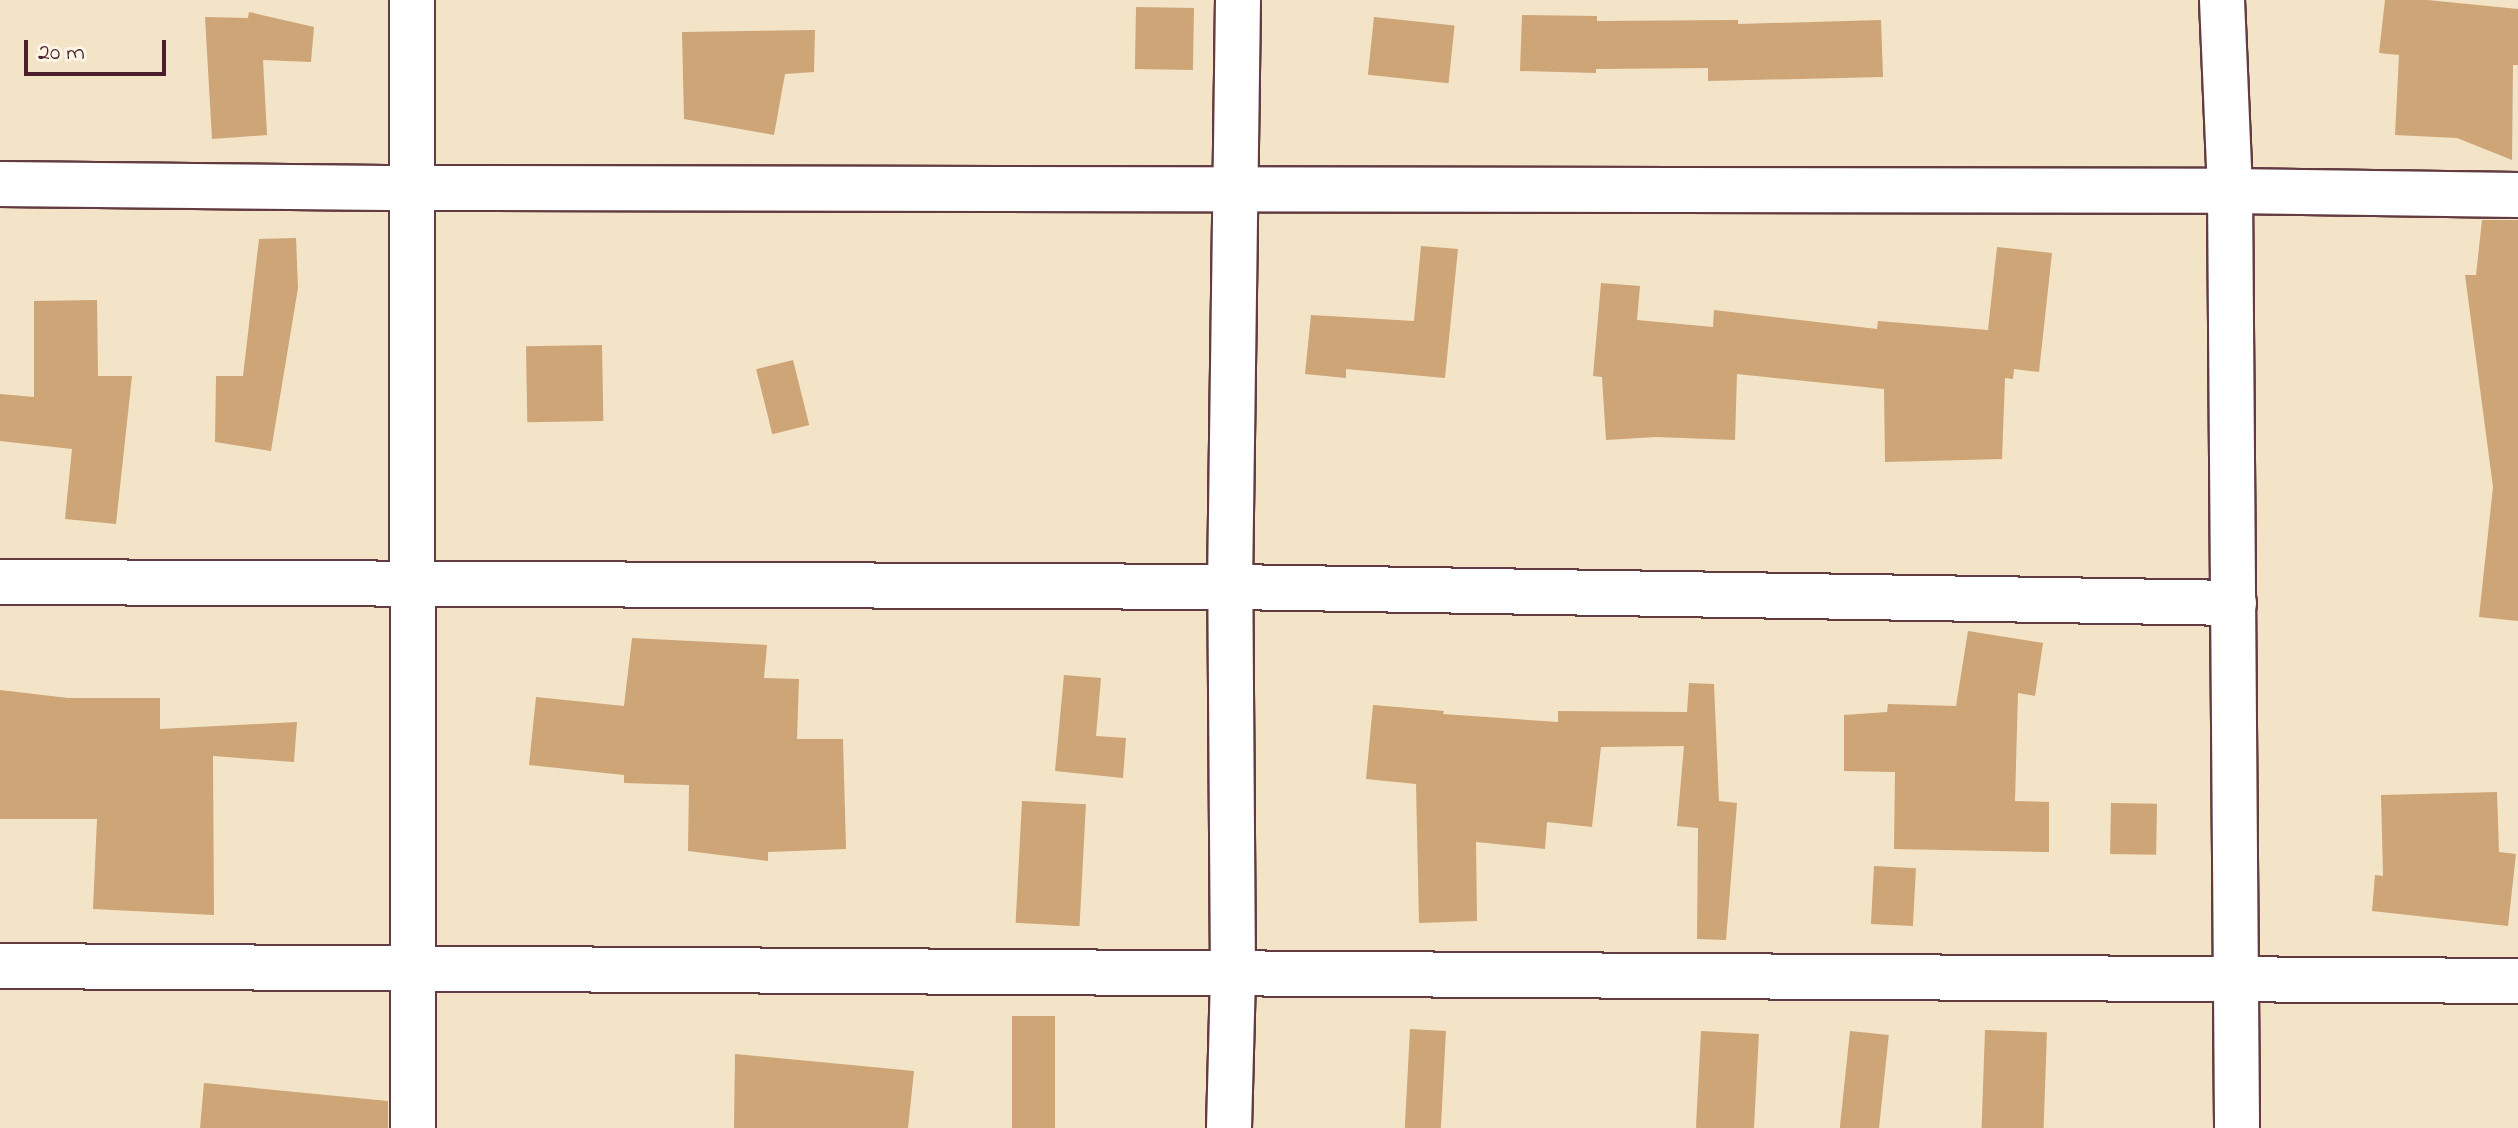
<!DOCTYPE html>
<html>
<head>
<meta charset="utf-8">
<style>
  body { margin:0 }
  #map { position:relative; width:2518px; height:1128px; overflow:hidden; background:#f3e3c7; font-family:"Indie Flower",sans-serif }
  div>[style] { position:absolute }
  .building>* { inset:0; background:#cda577; transform-origin:0 0 }
  .roads { filter:drop-shadow(2px 0 #633c42) drop-shadow(-2px 0 #633c42) drop-shadow(0 2px #633c42) drop-shadow(0 -2px #633c42) }
  .minor>* { height:44px; margin:-22px; padding:0 22px; transform-origin:22px; border-radius:22px; background:#fff }
  span { translate:-50% -50%; white-space:nowrap; text-align:center; line-height:1.15; -webkit-text-stroke:6px #fcf5e5; paint-order:stroke }
  .scale { position:absolute; left:24px; top:40px; width:142px; height:36px; box-sizing:border-box; border:4px solid #4a1f2b; border-top:0; padding-left:10px; font-size:24px; line-height:28px; white-space:nowrap; color:#4a1f2b; -webkit-text-stroke:6px #fcf5e5; paint-order:stroke }
</style>
</head>
<body>
<div id="map">
  <div class="building">
    <i style="clip-path:polygon(2385px 0,2427px 0,2518px 9px,2518px 65px,2513px 65px,2512px 160px,2457px 138px,2395px 135px,2399px 55px,2379px 53px)"></i>
    <i style="left:1136px;top:7px;width:58px;height:62px;rotate:1deg"></i>
    <i style="clip-path:polygon(249px 12px,314px 27px,311px 62px,263px 60px,267px 135px,212px 139px,205px 17px,248px 18px)"></i>
    <i style="clip-path:polygon(1522px 15px,1597px 16px,1597px 21px,1738px 20px,1738px 24px,1881px 20px,1883px 77px,1708px 81px,1708px 68px,1596px 69px,1596px 73px,1520px 71px)"></i>
    <i style="left:1374px;top:17px;width:81px;height:58px;rotate:6deg"></i>
    <i style="clip-path:polygon(815px 30px,814px 72px,785px 74px,774px 135px,684px 119px,682px 32px)"></i>
    <i style="clip-path:polygon(2482px 220px,2518px 220px,2518px 621px,2479px 617px,2493px 487px,2465px 275px,2476px 275px)"></i>
    <i style="clip-path:polygon(296px 238px,298px 288px,271px 451px,215px 442px,216px 376px,243px 376px,259px 239px)"></i>
    <i style="clip-path:polygon(1421px 246px,1458px 249px,1445px 378px,1346px 369px,1346px 378px,1305px 374px,1311px 315px,1414px 321px)"></i>
    <i style="clip-path:polygon(1997px 247px,2052px 253px,2039px 372px,2014px 369px,2013px 379px,2005px 378px,2002px 459px,1885px 462px,1884px 389px,1737px 374px,1735px 440px,1656px 437px,1606px 440px,1602px 377px,1593px 376px,1601px 283px,1640px 286px,1637px 320px,1713px 327px,1714px 310px,1877px 329px,1878px 321px,1988px 330px)"></i>
    <i style="clip-path:polygon(97px 300px,98px 376px,132px 376px,116px 524px,65px 519px,72px 449px,0 441px,0 394px,34px 397px,34px 301px)"></i>
    <i style="left:602px;top:345px;width:76px;height:76px;rotate:89deg"></i>
    <i style="left:793px;top:360px;width:67px;height:38px;rotate:76deg"></i>
    <i style="clip-path:polygon(1968px 631px,2043px 643px,2035px 696px,2018px 693px,2015px 801px,2049px 802px,2049px 852px,1894px 849px,1895px 772px,1844px 771px,1844px 715px,1887px 712px,1888px 704px,1956px 706px)"></i>
    <i style="clip-path:polygon(632px 638px,767px 645px,764px 678px,799px 679px,797px 739px,843px 739px,846px 849px,768px 852px,768px 861px,688px 851px,689px 785px,624px 783px,624px 775px,529px 765px,536px 697px,624px 706px)"></i>
    <i style="clip-path:polygon(1064px 675px,1101px 678px,1096px 736px,1126px 738px,1123px 778px,1055px 771px)"></i>
    <i style="clip-path:polygon(1689px 683px,1714px 684px,1719px 801px,1737px 803px,1726px 940px,1697px 939px,1698px 828px,1677px 826px,1684px 746px,1601px 747px,1592px 827px,1547px 822px,1545px 849px,1476px 842px,1477px 921px,1419px 923px,1416px 784px,1366px 779px,1373px 705px,1444px 711px,1443px 714px,1558px 722px,1558px 711px,1687px 712px)"></i>
    <i style="clip-path:polygon(0 690px,68px 698px,160px 698px,160px 729px,297px 722px,294px 762px,213px 756px,214px 915px,93px 909px,97px 819px,0 819px)"></i>
    <i style="clip-path:polygon(2497px 792px,2499px 852px,2516px 854px,2508px 926px,2372px 911px,2375px 875px,2383px 876px,2381px 795px)"></i>
    <i style="left:1022px;top:801px;width:64px;height:122px;rotate:3deg"></i>
    <i style="left:2111px;top:803px;width:46px;height:51px;rotate:1deg"></i>
    <i style="left:1874px;top:866px;width:42px;height:58px;rotate:3deg"></i>
    <i style="left:1012px;top:1016px;width:43px;height:112px"></i>
    <i style="left:1410px;top:1029px;width:36px;height:99px;rotate:3deg"></i>
    <i style="left:1985px;top:1030px;width:62px;height:98px;rotate:2deg"></i>
    <i style="left:1701px;top:1031px;width:58px;height:97px;rotate:3deg"></i>
    <i style="left:1850px;top:1031px;width:39px;height:98px;rotate:6deg"></i>
    <i style="clip-path:polygon(735px 1054px,914px 1071px,908px 1128px,734px 1128px)"></i>
    <i style="clip-path:polygon(204px 1083px,388px 1101px,388px 1128px,200px 1128px)"></i>
  </div>
  <div class="roads">
    <div class="minor">
      <i style="left:412px;top:0;width:1128px;rotate:89.95deg"></i>
      <i style="left:2222px;top:0;width:191px;rotate:87.6deg"></i>
      <i style="left:2230px;top:191px;width:937px;rotate:89.57deg"></i>
      <i style="left:0;top:184px;width:411px;rotate:0.6deg"></i>
      <i style="left:411px;top:188px;width:1819px;rotate:0.09deg"></i>
      <i style="left:2230px;top:191px;width:288px;rotate:0.8deg"></i>
      <i style="left:0;top:582px;width:1230px;rotate:0.23deg"></i>
      <i style="left:1230px;top:587px;width:1004px;rotate:0.91deg"></i>
      <i style="left:0;top:966px;width:2518px;rotate:0.34deg"></i>
      <i style="left:1229px;top:1128px;width:152px;rotate:-88.5deg"></i>
      <i style="left:1233px;top:976px;width:389px;rotate:-90.4deg"></i>
      <i style="left:1230px;top:587px;width:587px;rotate:-89.22deg"></i>
    </div>
  </div>
  <div class="scale">20 m</div>
</div>
</body>
</html>
